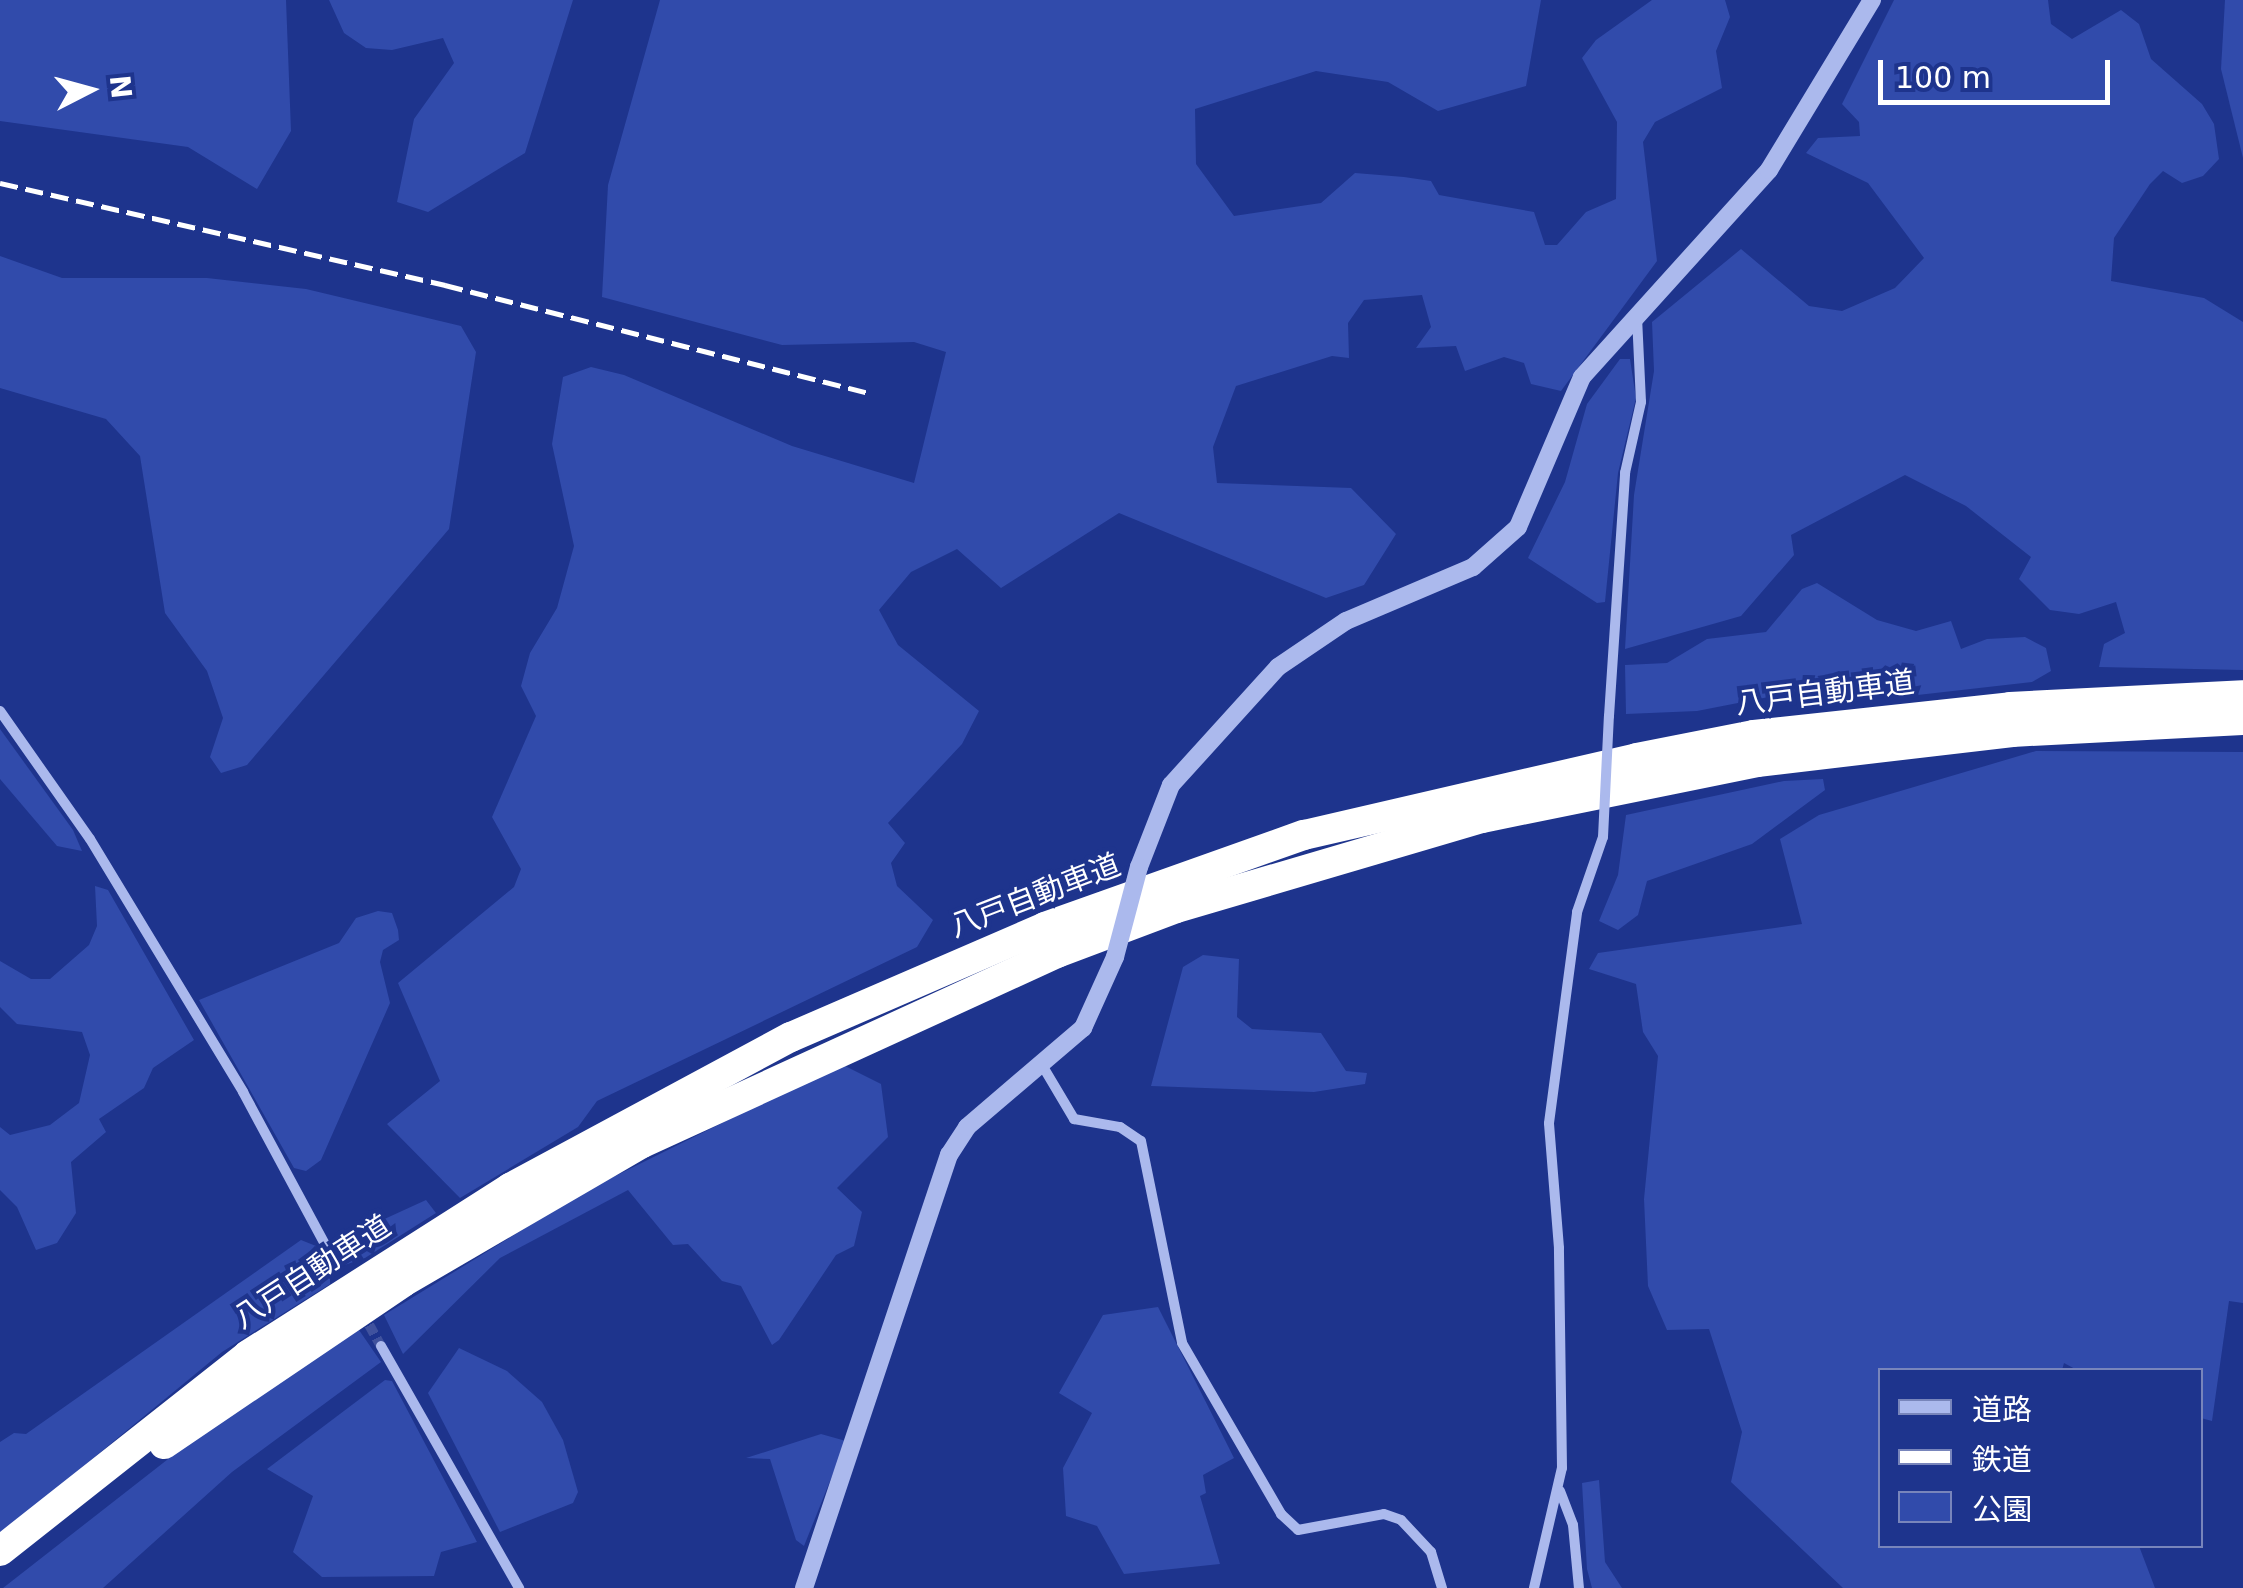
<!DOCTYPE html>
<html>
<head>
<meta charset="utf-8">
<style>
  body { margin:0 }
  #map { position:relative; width:2243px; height:1588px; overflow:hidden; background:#1e348d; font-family:"DejaVu Sans","Noto Sans JP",sans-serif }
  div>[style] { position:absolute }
  .green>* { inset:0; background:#314bab }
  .minor-tunnel>* { height:10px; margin-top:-5px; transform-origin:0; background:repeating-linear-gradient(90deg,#40529e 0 10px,transparent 0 15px) }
  .minor>* { height:10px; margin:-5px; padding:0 5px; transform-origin:5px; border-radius:5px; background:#abb9ed }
  .tertiary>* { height:18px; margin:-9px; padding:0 9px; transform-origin:9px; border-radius:9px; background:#abb9ed }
  .motorway>* { height:30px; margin:-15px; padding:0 15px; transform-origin:15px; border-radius:15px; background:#fff }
  .rail>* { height:5px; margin-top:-2.5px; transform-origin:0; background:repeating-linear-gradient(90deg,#fff 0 18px,transparent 0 26px) }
  .minor-bridge>* { height:10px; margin:-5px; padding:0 5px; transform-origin:5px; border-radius:5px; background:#abb9ed }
  .tertiary-bridge>* { height:18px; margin:-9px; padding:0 9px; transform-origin:9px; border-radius:9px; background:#abb9ed }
  span { translate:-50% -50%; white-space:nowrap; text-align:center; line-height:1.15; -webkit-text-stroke:9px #1e348d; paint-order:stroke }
  .street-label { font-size:30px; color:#fff }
  .legend { position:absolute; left:1878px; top:1368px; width:325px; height:180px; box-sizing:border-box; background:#1e348d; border:2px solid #7885bb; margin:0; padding:12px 18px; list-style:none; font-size:30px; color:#fff }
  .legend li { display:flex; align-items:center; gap:20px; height:50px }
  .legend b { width:50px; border:2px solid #7885bb }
  .north { position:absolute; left:40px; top:40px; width:100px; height:100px; -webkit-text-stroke:8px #1e348d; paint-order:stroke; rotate:84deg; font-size:28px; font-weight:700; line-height:40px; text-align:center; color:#fff }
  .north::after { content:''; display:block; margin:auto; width:35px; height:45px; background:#fff; clip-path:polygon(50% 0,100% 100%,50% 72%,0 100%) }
  .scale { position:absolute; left:1878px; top:60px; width:232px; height:45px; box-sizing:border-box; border:5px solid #fff; border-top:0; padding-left:12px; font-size:30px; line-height:35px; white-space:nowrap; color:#fff; -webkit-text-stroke:8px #1e348d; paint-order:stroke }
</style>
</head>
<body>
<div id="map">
  <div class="green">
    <i style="clip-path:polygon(0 0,286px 0,291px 131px,257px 189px,188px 147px,0 121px)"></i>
    <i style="clip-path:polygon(329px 0,573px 0,525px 153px,428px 212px,397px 202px,414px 119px,454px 63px,443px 38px,392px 50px,366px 48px,344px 33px)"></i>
    <i style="clip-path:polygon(660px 0,1541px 0,1526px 86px,1438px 111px,1388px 82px,1316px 71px,1195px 109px,1196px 164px,1234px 216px,1321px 203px,1355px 173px,1404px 177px,1431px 181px,1439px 195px,1534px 212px,1545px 245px,1557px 245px,1586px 212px,1616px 199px,1617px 122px,1582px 58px,1596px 40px,1652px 0,1725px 0,1730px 17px,1716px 51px,1722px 88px,1655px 122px,1643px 142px,1657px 261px,1561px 391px,1531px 384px,1524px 363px,1504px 357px,1465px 371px,1456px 346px,1416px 348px,1431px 327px,1422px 295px,1364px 300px,1348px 323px,1349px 358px,1332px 356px,1236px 386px,1213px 447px,1217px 483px,1351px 488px,1396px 534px,1364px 585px,1326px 598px,1119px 513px,1001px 588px,957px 549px,911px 572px,879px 610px,898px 645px,979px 711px,962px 744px,888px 823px,905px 843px,891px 863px,897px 886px,933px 920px,917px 947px,597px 1101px,578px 1127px,460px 1198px,387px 1124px,440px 1081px,398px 983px,514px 887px,521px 869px,492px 817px,536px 716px,521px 686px,530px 653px,557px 608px,574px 546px,552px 444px,563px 377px,591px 367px,624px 375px,792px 446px,914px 483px,946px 352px,914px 342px,782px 345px,602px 297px,608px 185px)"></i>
    <i style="clip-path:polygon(1894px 0,2048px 0,2051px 24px,2072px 39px,2121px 10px,2139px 24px,2151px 59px,2202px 104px,2214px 124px,2219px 159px,2203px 176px,2182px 183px,2163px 171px,2150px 184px,2114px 238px,2111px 281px,2204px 298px,2243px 322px,2243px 670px,2099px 667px,2104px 644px,2125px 633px,2116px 602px,2079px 614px,2050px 610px,2019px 579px,2031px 557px,1966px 506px,1905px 475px,1791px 535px,1794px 555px,1741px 616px,1625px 649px,1634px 495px,1654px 371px,1652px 322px,1741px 249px,1809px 306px,1842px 311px,1895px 288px,1924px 258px,1868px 183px,1806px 153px,1818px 138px,1860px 136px,1859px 122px,1842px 104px)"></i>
    <i style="clip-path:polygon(2225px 0,2243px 0,2243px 158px,2221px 69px)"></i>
    <i style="clip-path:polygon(0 256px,62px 278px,207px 278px,306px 289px,461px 326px,476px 352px,449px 529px,247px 765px,221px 773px,210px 757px,223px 718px,207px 671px,165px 613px,140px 456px,106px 419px,0 388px)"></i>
    <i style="clip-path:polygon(1620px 359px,1630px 359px,1636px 398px,1618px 473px,1605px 602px,1597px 603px,1528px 558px,1565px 482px,1587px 404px)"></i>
    <i style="clip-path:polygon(1817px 583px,1877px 620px,1916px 631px,1951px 621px,1961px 649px,1987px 639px,2025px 637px,2046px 648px,2051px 671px,2032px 682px,1900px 697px,1835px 684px,1697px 711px,1626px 714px,1625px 665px,1667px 663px,1707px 639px,1766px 632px,1802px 589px)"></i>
    <i style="clip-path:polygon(0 729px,73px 830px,82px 851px,57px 846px,0 779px)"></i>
    <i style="clip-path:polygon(2036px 751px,2243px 752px,2243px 1303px,2229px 1301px,2212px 1421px,2201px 1418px,2200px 1370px,2077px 1370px,2064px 1363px,2062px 1370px,1880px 1370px,1880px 1546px,2139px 1546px,2155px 1588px,1843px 1588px,1731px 1482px,1742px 1432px,1709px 1329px,1667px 1330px,1648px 1286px,1644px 1199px,1658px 1056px,1643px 1032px,1636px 984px,1589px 969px,1598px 953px,1802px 924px,1780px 839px,1819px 815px)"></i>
    <i style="clip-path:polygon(1823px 779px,1825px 790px,1752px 844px,1647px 881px,1638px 915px,1618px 930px,1599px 921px,1618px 875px,1626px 815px,1784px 781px)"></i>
    <i style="clip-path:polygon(95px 886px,108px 890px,194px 1040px,153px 1068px,144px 1088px,99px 1119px,106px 1132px,71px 1162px,76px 1213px,57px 1243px,36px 1250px,17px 1207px,0 1190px,0 1127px,10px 1135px,50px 1125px,79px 1103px,90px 1055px,82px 1032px,17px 1024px,0 1007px,0 961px,31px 979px,50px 979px,89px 945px,97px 926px)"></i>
    <i style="clip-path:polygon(378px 911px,392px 913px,398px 930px,399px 940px,383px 950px,380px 962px,390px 1003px,321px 1160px,306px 1171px,294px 1168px,199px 1000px,339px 943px,356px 918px)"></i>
    <i style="clip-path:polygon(1203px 955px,1239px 959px,1237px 1017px,1252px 1029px,1321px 1033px,1346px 1071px,1367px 1073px,1365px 1084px,1314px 1092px,1151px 1086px,1183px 967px)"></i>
    <i style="clip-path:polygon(841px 1064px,881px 1084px,888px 1137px,837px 1188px,862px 1212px,854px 1246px,836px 1255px,779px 1340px,772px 1345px,741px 1286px,722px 1281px,688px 1244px,673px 1245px,628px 1190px,500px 1258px,403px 1354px,384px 1315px,589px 1189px)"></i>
    <i style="clip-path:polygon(426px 1200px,436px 1213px,365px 1258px,330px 1270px,330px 1284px,222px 1352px,0 1535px,0 1442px,14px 1433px,26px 1434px,301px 1240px,321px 1248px)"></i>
    <i style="clip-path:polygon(1158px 1307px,1234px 1458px,1203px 1475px,1206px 1493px,1200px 1496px,1220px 1564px,1124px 1574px,1097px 1526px,1066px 1516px,1063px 1468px,1092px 1413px,1059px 1393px,1103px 1315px)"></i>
    <i style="clip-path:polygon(359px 1330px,381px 1362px,232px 1472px,103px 1588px,3px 1588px,227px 1413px)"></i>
    <i style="clip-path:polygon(459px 1348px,507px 1371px,542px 1402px,563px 1440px,578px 1492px,573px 1503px,500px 1532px,428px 1393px)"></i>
    <i style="clip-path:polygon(385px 1380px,392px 1381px,477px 1542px,441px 1552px,434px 1576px,322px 1577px,293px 1552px,313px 1496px,267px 1469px)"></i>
    <i style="clip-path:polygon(821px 1434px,846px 1441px,804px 1546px,796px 1540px,770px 1459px,746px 1458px)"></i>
    <i style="clip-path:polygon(1599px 1480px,1605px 1562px,1622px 1588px,1592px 1588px,1587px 1569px,1582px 1483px)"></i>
  </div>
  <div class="minor-tunnel">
    <i style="left:362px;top:1312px;width:39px;rotate:61deg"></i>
  </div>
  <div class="minor">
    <i style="left:0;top:711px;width:156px;rotate:54.9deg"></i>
    <i style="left:90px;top:839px;width:296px;rotate:58.8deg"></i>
    <i style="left:243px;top:1092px;width:196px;rotate:61.7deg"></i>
    <i style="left:1609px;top:716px;width:244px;rotate:-86.2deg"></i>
    <i style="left:1625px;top:473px;width:73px;rotate:-77.3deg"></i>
    <i style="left:1641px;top:402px;width:85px;rotate:-92.7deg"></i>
    <i style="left:1042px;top:1065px;width:63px;rotate:59.3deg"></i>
    <i style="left:1074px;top:1119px;width:47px;rotate:9.9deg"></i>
    <i style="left:1120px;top:1127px;width:25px;rotate:34deg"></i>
    <i style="left:1141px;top:1141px;width:206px;rotate:78.5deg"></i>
    <i style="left:1182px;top:1343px;width:198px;rotate:59.9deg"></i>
    <i style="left:1281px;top:1514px;width:23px;rotate:43deg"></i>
    <i style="left:1298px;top:1530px;width:87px;rotate:-10.5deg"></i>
    <i style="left:1384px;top:1514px;width:18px;rotate:19deg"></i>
    <i style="left:1401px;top:1520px;width:44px;rotate:46.8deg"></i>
    <i style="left:1431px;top:1552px;width:38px;rotate:73deg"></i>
    <i style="left:381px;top:1346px;width:279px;rotate:60.3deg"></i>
    <i style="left:1560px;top:1491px;width:36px;rotate:69deg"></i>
    <i style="left:1573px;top:1525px;width:63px;rotate:84.6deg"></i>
    <i style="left:1534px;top:1588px;width:123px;rotate:-76.9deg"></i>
    <i style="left:1562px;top:1468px;width:220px;rotate:-90.8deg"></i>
    <i style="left:1559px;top:1248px;width:125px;rotate:-94.6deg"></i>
    <i style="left:1549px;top:1123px;width:213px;rotate:-82.4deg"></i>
    <i style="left:1577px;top:912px;width:79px;rotate:-70.9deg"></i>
  </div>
  <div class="tertiary">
    <i style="left:1139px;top:867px;width:88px;rotate:-68.7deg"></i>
    <i style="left:1171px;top:785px;width:159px;rotate:-47.8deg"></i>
    <i style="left:1278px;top:667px;width:82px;rotate:-34.1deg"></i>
    <i style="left:1346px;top:621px;width:138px;rotate:-23deg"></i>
    <i style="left:1473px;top:567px;width:60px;rotate:-41.6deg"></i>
    <i style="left:1518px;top:527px;width:163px;rotate:-66.9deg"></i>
    <i style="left:1582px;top:377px;width:279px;rotate:-47.9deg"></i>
    <i style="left:1769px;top:170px;width:199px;rotate:-58.8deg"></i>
    <i style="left:804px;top:1588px;width:457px;rotate:-71.5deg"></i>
    <i style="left:949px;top:1155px;width:33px;rotate:-57deg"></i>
    <i style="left:967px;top:1127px;width:153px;rotate:-40.5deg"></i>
    <i style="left:1083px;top:1028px;width:78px;rotate:-65.7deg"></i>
  </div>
  <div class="motorway">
    <i style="left:164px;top:1444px;width:289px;rotate:-34.1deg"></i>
    <i style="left:403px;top:1282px;width:276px;rotate:-30.2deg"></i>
    <i style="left:642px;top:1143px;width:456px;rotate:-24.6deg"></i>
    <i style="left:1057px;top:953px;width:127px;rotate:-20.7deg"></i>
    <i style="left:1176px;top:908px;width:319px;rotate:-16.4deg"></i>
    <i style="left:1482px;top:818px;width:281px;rotate:-11.5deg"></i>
    <i style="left:1757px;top:762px;width:257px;rotate:-6.7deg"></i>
    <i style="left:2012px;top:732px;width:231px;rotate:-3deg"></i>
    <i style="left:0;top:1551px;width:316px;rotate:-38.3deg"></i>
    <i style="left:248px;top:1355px;width:311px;rotate:-32.5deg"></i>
    <i style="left:510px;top:1188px;width:319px;rotate:-28.3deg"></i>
    <i style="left:791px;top:1037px;width:277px;rotate:-23.4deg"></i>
    <i style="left:1045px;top:927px;width:275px;rotate:-19.6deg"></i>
    <i style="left:1304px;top:835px;width:342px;rotate:-13deg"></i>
    <i style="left:1637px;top:758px;width:119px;rotate:-11.1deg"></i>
    <i style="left:1754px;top:735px;width:258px;rotate:-6.2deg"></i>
    <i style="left:2010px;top:707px;width:233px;rotate:-2.9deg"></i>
  </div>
  <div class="rail">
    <i style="left:0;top:183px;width:457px;rotate:12.9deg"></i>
    <i style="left:445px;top:285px;width:437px;rotate:14.3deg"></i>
  </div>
  <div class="minor-bridge">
    <i style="left:1603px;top:837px;width:121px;rotate:-87.2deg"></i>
  </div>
  <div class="tertiary-bridge">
    <i style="left:1115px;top:957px;width:93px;rotate:-75.1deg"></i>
  </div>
  <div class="street-label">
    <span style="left:1825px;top:693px;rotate:-7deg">八戸自動車道</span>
    <span style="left:1035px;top:896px;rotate:-21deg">八戸自動車道</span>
    <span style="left:312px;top:1272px;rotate:-33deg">八戸自動車道</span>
  </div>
  <ul class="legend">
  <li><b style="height:12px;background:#abb9ed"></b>道路</li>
  <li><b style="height:12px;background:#fff"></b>鉄道</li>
  <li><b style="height:28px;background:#314bab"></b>公園</li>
  </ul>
  <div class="north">N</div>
  <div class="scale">100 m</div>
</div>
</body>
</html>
